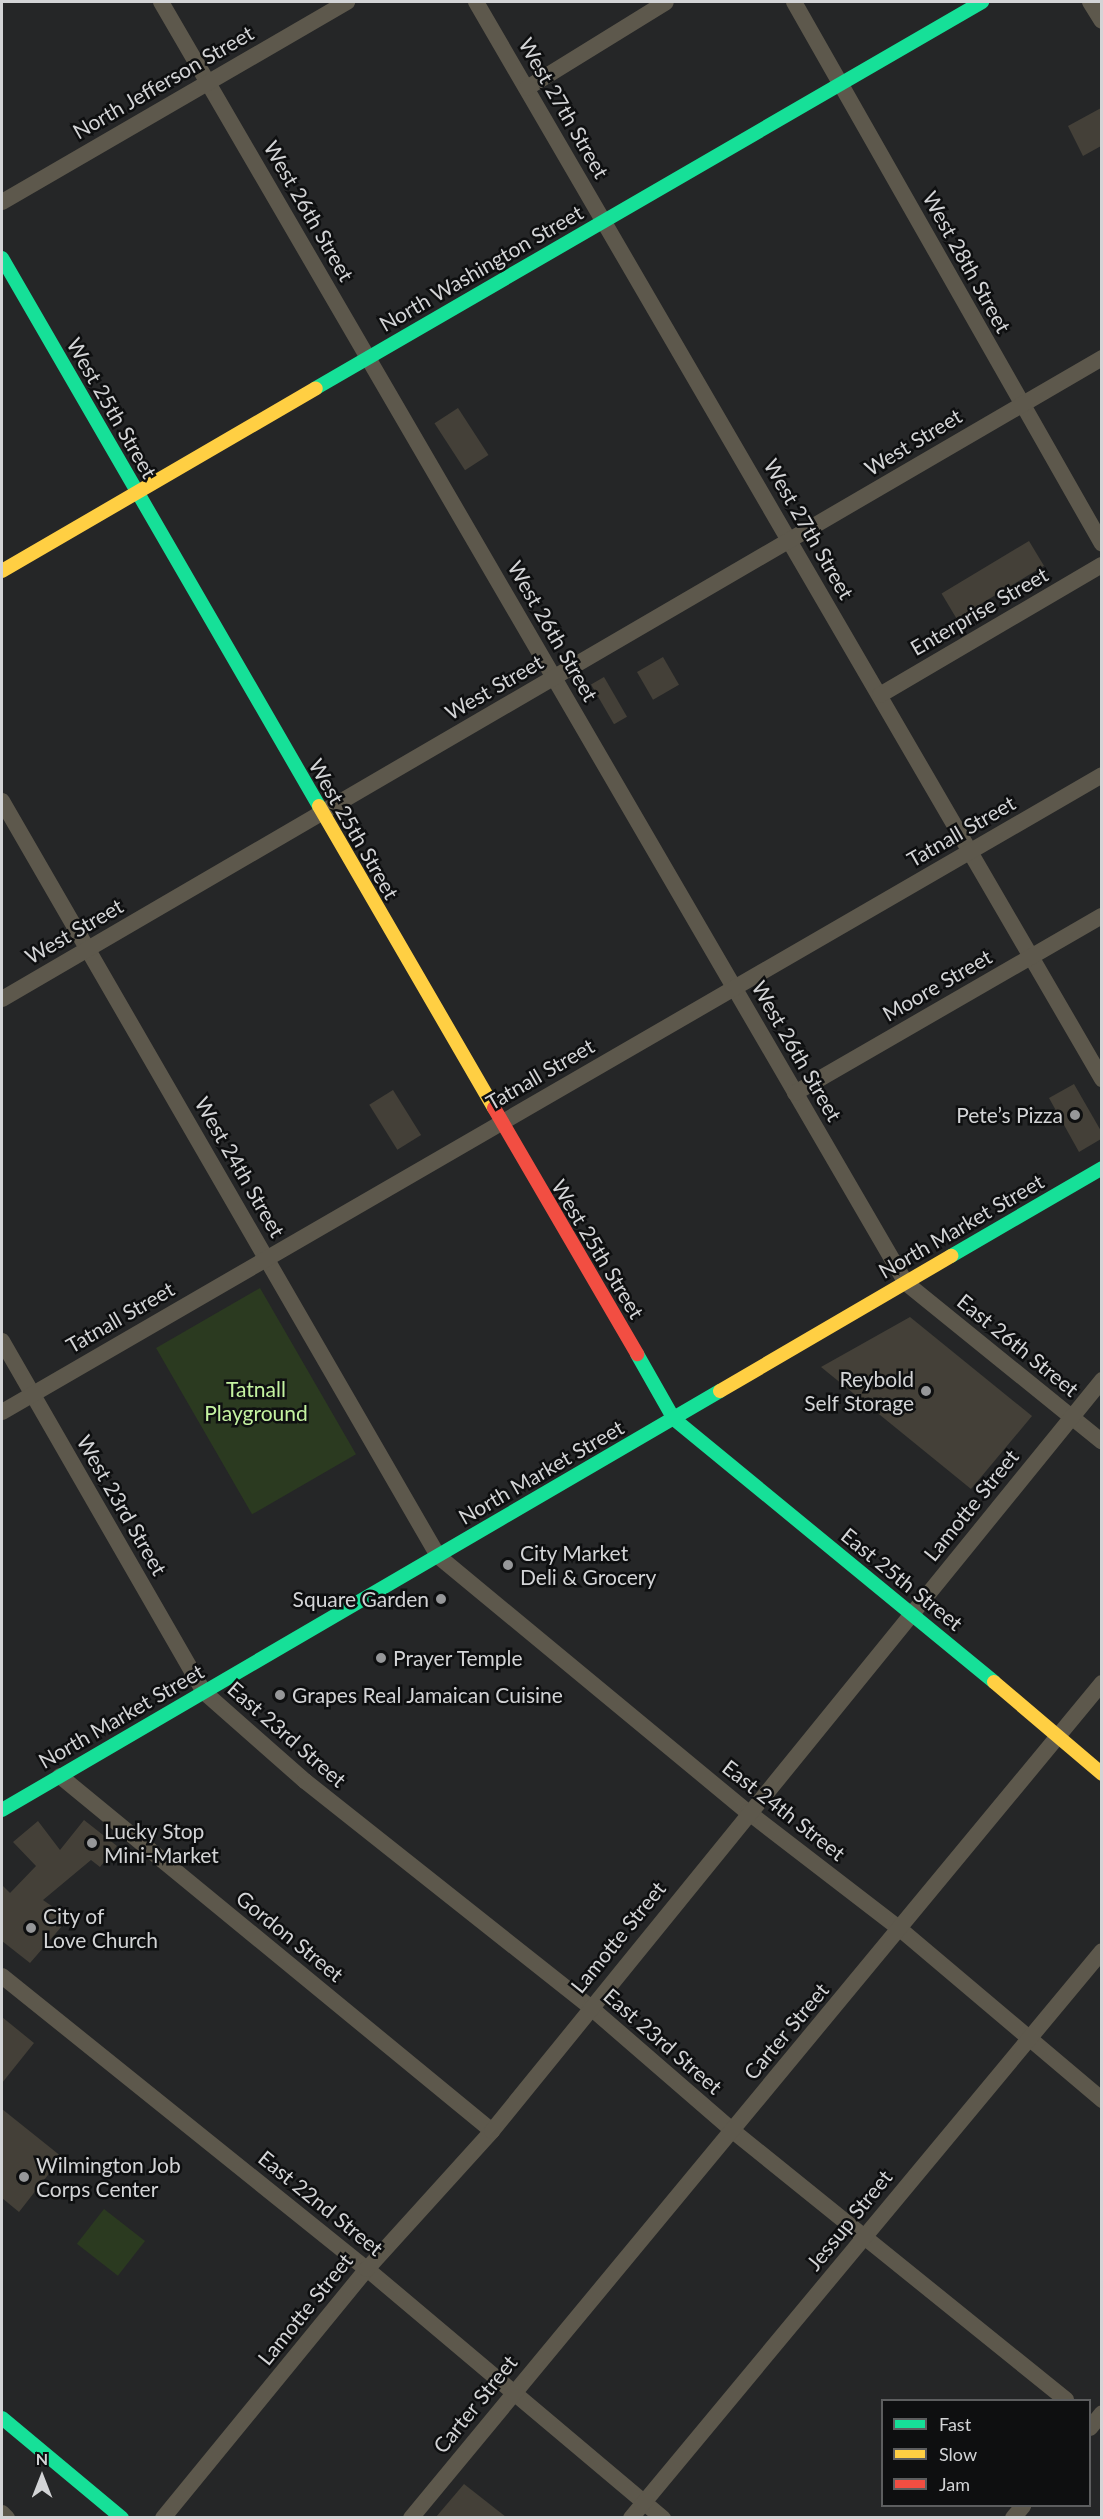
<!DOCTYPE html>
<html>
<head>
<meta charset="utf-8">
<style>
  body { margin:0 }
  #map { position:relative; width:1103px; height:2519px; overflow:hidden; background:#252627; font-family:Lato,sans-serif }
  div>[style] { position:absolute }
  .green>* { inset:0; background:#2b3a20; transform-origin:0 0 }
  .building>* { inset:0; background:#444038; transform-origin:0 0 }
  .street>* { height:16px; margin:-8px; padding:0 8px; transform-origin:8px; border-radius:8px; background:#5d584c }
  .fast>* { height:14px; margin:-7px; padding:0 7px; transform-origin:7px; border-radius:7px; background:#16e098 }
  .slow>* { height:14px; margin:-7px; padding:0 7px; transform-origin:7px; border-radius:7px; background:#ffcf43 }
  .jam>* { height:14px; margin:-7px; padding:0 7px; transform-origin:7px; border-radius:7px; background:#f24e42 }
  .dots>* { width:16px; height:16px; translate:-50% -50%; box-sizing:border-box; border:3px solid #0e0f10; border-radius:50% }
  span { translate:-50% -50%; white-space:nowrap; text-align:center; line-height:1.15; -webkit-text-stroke:5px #0e0f10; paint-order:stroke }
  .street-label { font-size:21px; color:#d3d4d6 }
  .poi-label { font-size:21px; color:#d3d4d6 }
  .right { translate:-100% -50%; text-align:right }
  .left { translate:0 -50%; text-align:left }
  .park-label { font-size:21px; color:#c4f2a0 }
  .frame { position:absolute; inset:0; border:3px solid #d3d4d6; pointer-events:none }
  .legend { position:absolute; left:881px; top:2399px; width:210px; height:108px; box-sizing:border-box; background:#0e0f10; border:2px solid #5d5e5f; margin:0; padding:8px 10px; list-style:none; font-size:18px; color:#d3d4d6 }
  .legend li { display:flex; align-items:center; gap:12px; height:30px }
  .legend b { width:30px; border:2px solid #5d5e5f }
  .north { position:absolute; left:12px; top:2447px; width:60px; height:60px; -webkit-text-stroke:4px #0e0f10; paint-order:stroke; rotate:0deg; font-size:16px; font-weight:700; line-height:24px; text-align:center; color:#d3d4d6 }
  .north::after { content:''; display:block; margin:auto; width:21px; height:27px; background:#d3d4d6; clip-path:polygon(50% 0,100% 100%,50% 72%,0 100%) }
</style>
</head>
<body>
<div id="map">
  <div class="green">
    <i style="left:260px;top:1288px;width:192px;height:120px;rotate:60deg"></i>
    <i style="left:104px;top:2209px;width:52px;height:44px;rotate:38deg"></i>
  </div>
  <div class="building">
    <i style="clip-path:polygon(1101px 108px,1101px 146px,1083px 156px,1068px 126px)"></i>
    <i style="left:458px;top:408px;width:56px;height:28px;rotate:57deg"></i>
    <i style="left:1029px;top:541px;width:29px;height:102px;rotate:59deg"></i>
    <i style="left:663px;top:657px;width:32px;height:30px;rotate:60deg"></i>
    <i style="left:604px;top:677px;width:46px;height:15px;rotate:60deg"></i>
    <i style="clip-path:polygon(1074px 1084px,1101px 1131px,1101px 1139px,1079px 1152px,1049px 1098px)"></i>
    <i style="left:393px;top:1090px;width:53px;height:28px;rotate:58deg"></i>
    <i style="clip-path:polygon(910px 1317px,1032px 1416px,971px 1489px,821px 1367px)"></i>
    <i style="clip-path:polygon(84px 1820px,117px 1846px,100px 1867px,91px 1860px,43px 1900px,69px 1918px,30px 1963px,2px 1941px,2px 1885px,10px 1893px,36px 1866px,13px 1842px,38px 1821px,60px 1850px)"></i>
    <i style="clip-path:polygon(2px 2017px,34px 2043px,2px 2083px)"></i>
    <i style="clip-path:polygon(2px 2109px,62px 2157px,19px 2212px,2px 2198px)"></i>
    <i style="clip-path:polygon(464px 2484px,506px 2517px,436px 2517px)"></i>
  </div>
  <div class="street">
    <i style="left:161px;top:2px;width:1482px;rotate:59.82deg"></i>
    <i style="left:906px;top:1283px;width:252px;rotate:39deg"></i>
    <i style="left:476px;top:2px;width:1246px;rotate:59.83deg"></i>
    <i style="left:794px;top:2px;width:623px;rotate:60.39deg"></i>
    <i style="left:1090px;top:2px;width:22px;rotate:58deg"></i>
    <i style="left:527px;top:88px;width:163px;rotate:-31.7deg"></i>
    <i style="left:2px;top:202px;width:399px;rotate:-30.1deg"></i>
    <i style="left:880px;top:695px;width:257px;rotate:-30.4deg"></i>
    <i style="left:2px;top:801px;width:872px;rotate:59.99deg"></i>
    <i style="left:438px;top:1556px;width:402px;rotate:39.6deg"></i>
    <i style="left:748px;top:1812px;width:192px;rotate:37.6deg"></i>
    <i style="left:900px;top:1929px;width:265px;rotate:40.2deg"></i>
    <i style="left:2px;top:999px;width:1273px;rotate:-30.23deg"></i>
    <i style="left:795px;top:1093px;width:354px;rotate:-30deg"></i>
    <i style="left:2px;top:1341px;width:405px;rotate:60.1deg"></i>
    <i style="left:204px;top:1692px;width:135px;rotate:41.4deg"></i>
    <i style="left:305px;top:1781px;width:364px;rotate:38.4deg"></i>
    <i style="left:590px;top:2007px;width:189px;rotate:40.9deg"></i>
    <i style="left:733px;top:2131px;width:428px;rotate:38.9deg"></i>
    <i style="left:2px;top:1412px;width:1271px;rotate:-30.07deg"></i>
    <i style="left:60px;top:1776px;width:559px;rotate:39.41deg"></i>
    <i style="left:2px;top:1976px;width:468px;rotate:38.8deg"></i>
    <i style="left:367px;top:2269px;width:387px;rotate:40.1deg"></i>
    <i style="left:1090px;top:2428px;width:19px;rotate:-51deg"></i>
    <i style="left:2px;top:2513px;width:7px;rotate:45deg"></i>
    <i style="left:163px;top:2518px;width:322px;rotate:-50.7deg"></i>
    <i style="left:367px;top:2269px;width:186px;rotate:-47.8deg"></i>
    <i style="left:492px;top:2131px;width:968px;rotate:-50.91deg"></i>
    <i style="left:411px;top:2518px;width:1084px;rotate:-50.39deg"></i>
    <i style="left:631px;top:2518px;width:737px;rotate:-50.28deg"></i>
    <i style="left:1013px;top:2518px;width:16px;rotate:-50deg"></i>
  </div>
  <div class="fast">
    <i style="left:2px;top:258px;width:633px;rotate:59.95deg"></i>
    <i style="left:316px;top:388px;width:770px;rotate:-30.1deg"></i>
    <i style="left:951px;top:1256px;width:175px;rotate:-30.2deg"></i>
    <i style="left:637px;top:1354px;width:75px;rotate:60.4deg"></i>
    <i style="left:674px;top:1419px;width:414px;rotate:39.4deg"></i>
    <i style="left:2px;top:1810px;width:831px;rotate:-30.27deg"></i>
    <i style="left:2px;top:2418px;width:156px;rotate:39.8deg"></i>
  </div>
  <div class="slow">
    <i style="left:2px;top:571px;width:363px;rotate:-30.2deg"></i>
    <i style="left:319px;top:806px;width:349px;rotate:59.9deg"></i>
    <i style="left:720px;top:1391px;width:268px;rotate:-30.3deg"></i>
    <i style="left:994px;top:1682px;width:142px;rotate:40.4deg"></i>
  </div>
  <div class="jam">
    <i style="left:494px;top:1108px;width:285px;rotate:59.8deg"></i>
  </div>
  <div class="dots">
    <i style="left:1075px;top:1115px;background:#969799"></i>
    <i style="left:926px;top:1391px;background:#969799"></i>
    <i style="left:508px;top:1565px;background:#969799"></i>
    <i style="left:441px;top:1599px;background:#969799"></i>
    <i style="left:381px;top:1658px;background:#969799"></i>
    <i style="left:280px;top:1695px;background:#969799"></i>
    <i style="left:92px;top:1843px;background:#969799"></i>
    <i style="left:31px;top:1928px;background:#969799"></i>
    <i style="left:24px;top:2177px;background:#969799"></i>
  </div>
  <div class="street-label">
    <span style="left:163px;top:82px;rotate:-30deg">North Jefferson Street</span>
    <span style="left:564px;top:108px;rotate:60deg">West 27th Street</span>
    <span style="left:309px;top:211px;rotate:60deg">West 26th Street</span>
    <span style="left:967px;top:262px;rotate:61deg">West 28th Street</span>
    <span style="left:481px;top:268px;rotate:-30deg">North Washington Street</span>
    <span style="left:112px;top:408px;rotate:60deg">West 25th Street</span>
    <span style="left:913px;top:442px;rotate:-31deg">West Street</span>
    <span style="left:809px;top:529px;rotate:60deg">West 27th Street</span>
    <span style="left:979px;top:611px;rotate:-30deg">Enterprise Street</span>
    <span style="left:553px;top:631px;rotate:60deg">West 26th Street</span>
    <span style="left:494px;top:687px;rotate:-30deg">West Street</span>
    <span style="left:354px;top:829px;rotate:60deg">West 25th Street</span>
    <span style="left:961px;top:831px;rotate:-30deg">Tatnall Street</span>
    <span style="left:74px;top:931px;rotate:-30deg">West Street</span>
    <span style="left:937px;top:985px;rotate:-30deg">Moore Street</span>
    <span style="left:797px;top:1051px;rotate:60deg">West 26th Street</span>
    <span style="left:540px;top:1074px;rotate:-30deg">Tatnall Street</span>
    <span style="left:240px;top:1167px;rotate:60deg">West 24th Street</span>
    <span style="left:961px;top:1226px;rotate:-30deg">North Market Street</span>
    <span style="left:598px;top:1249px;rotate:59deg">West 25th Street</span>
    <span style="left:120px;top:1317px;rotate:-30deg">Tatnall Street</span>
    <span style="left:1018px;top:1345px;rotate:39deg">East 26th Street</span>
    <span style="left:541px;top:1472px;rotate:-30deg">North Market Street</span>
    <span style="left:122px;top:1505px;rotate:60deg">West 23rd Street</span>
    <span style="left:971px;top:1505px;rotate:-51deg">Lamotte Street</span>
    <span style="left:902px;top:1579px;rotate:39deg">East 25th Street</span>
    <span style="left:121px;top:1716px;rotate:-30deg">North Market Street</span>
    <span style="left:287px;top:1734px;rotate:41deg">East 23rd Street</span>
    <span style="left:784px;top:1810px;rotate:38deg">East 24th Street</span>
    <span style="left:290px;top:1936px;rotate:39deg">Gordon Street</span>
    <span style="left:618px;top:1937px;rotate:-51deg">Lamotte Street</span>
    <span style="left:786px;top:2031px;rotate:-50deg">Carter Street</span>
    <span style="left:663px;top:2041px;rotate:41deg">East 23rd Street</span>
    <span style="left:321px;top:2203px;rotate:39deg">East 22nd Street</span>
    <span style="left:849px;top:2220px;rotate:-51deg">Jessup Street</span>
    <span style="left:305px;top:2309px;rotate:-51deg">Lamotte Street</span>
    <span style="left:475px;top:2404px;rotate:-51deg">Carter Street</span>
  </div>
  <div class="poi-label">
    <span class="right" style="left:1063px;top:1115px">Pete’s Pizza</span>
    <span class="right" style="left:914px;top:1391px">Reybold<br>Self Storage</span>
    <span class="left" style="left:520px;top:1565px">City Market<br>Deli &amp; Grocery</span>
    <span class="right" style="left:429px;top:1599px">Square Garden</span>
    <span class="left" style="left:393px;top:1658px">Prayer Temple</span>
    <span class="left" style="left:292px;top:1695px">Grapes Real Jamaican Cuisine</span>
    <span class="left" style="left:104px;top:1843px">Lucky Stop<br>Mini-Market</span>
    <span class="left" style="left:43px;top:1928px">City of<br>Love Church</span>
    <span class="left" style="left:36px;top:2177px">Wilmington Job<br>Corps Center</span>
  </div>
  <div class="park-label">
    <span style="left:256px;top:1401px">Tatnall<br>Playground</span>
  </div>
  <div class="frame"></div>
  <ul class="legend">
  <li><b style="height:8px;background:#16e098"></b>Fast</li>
  <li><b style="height:8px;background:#ffcf43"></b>Slow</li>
  <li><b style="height:8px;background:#f24e42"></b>Jam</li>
  </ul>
  <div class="north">N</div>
</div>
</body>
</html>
